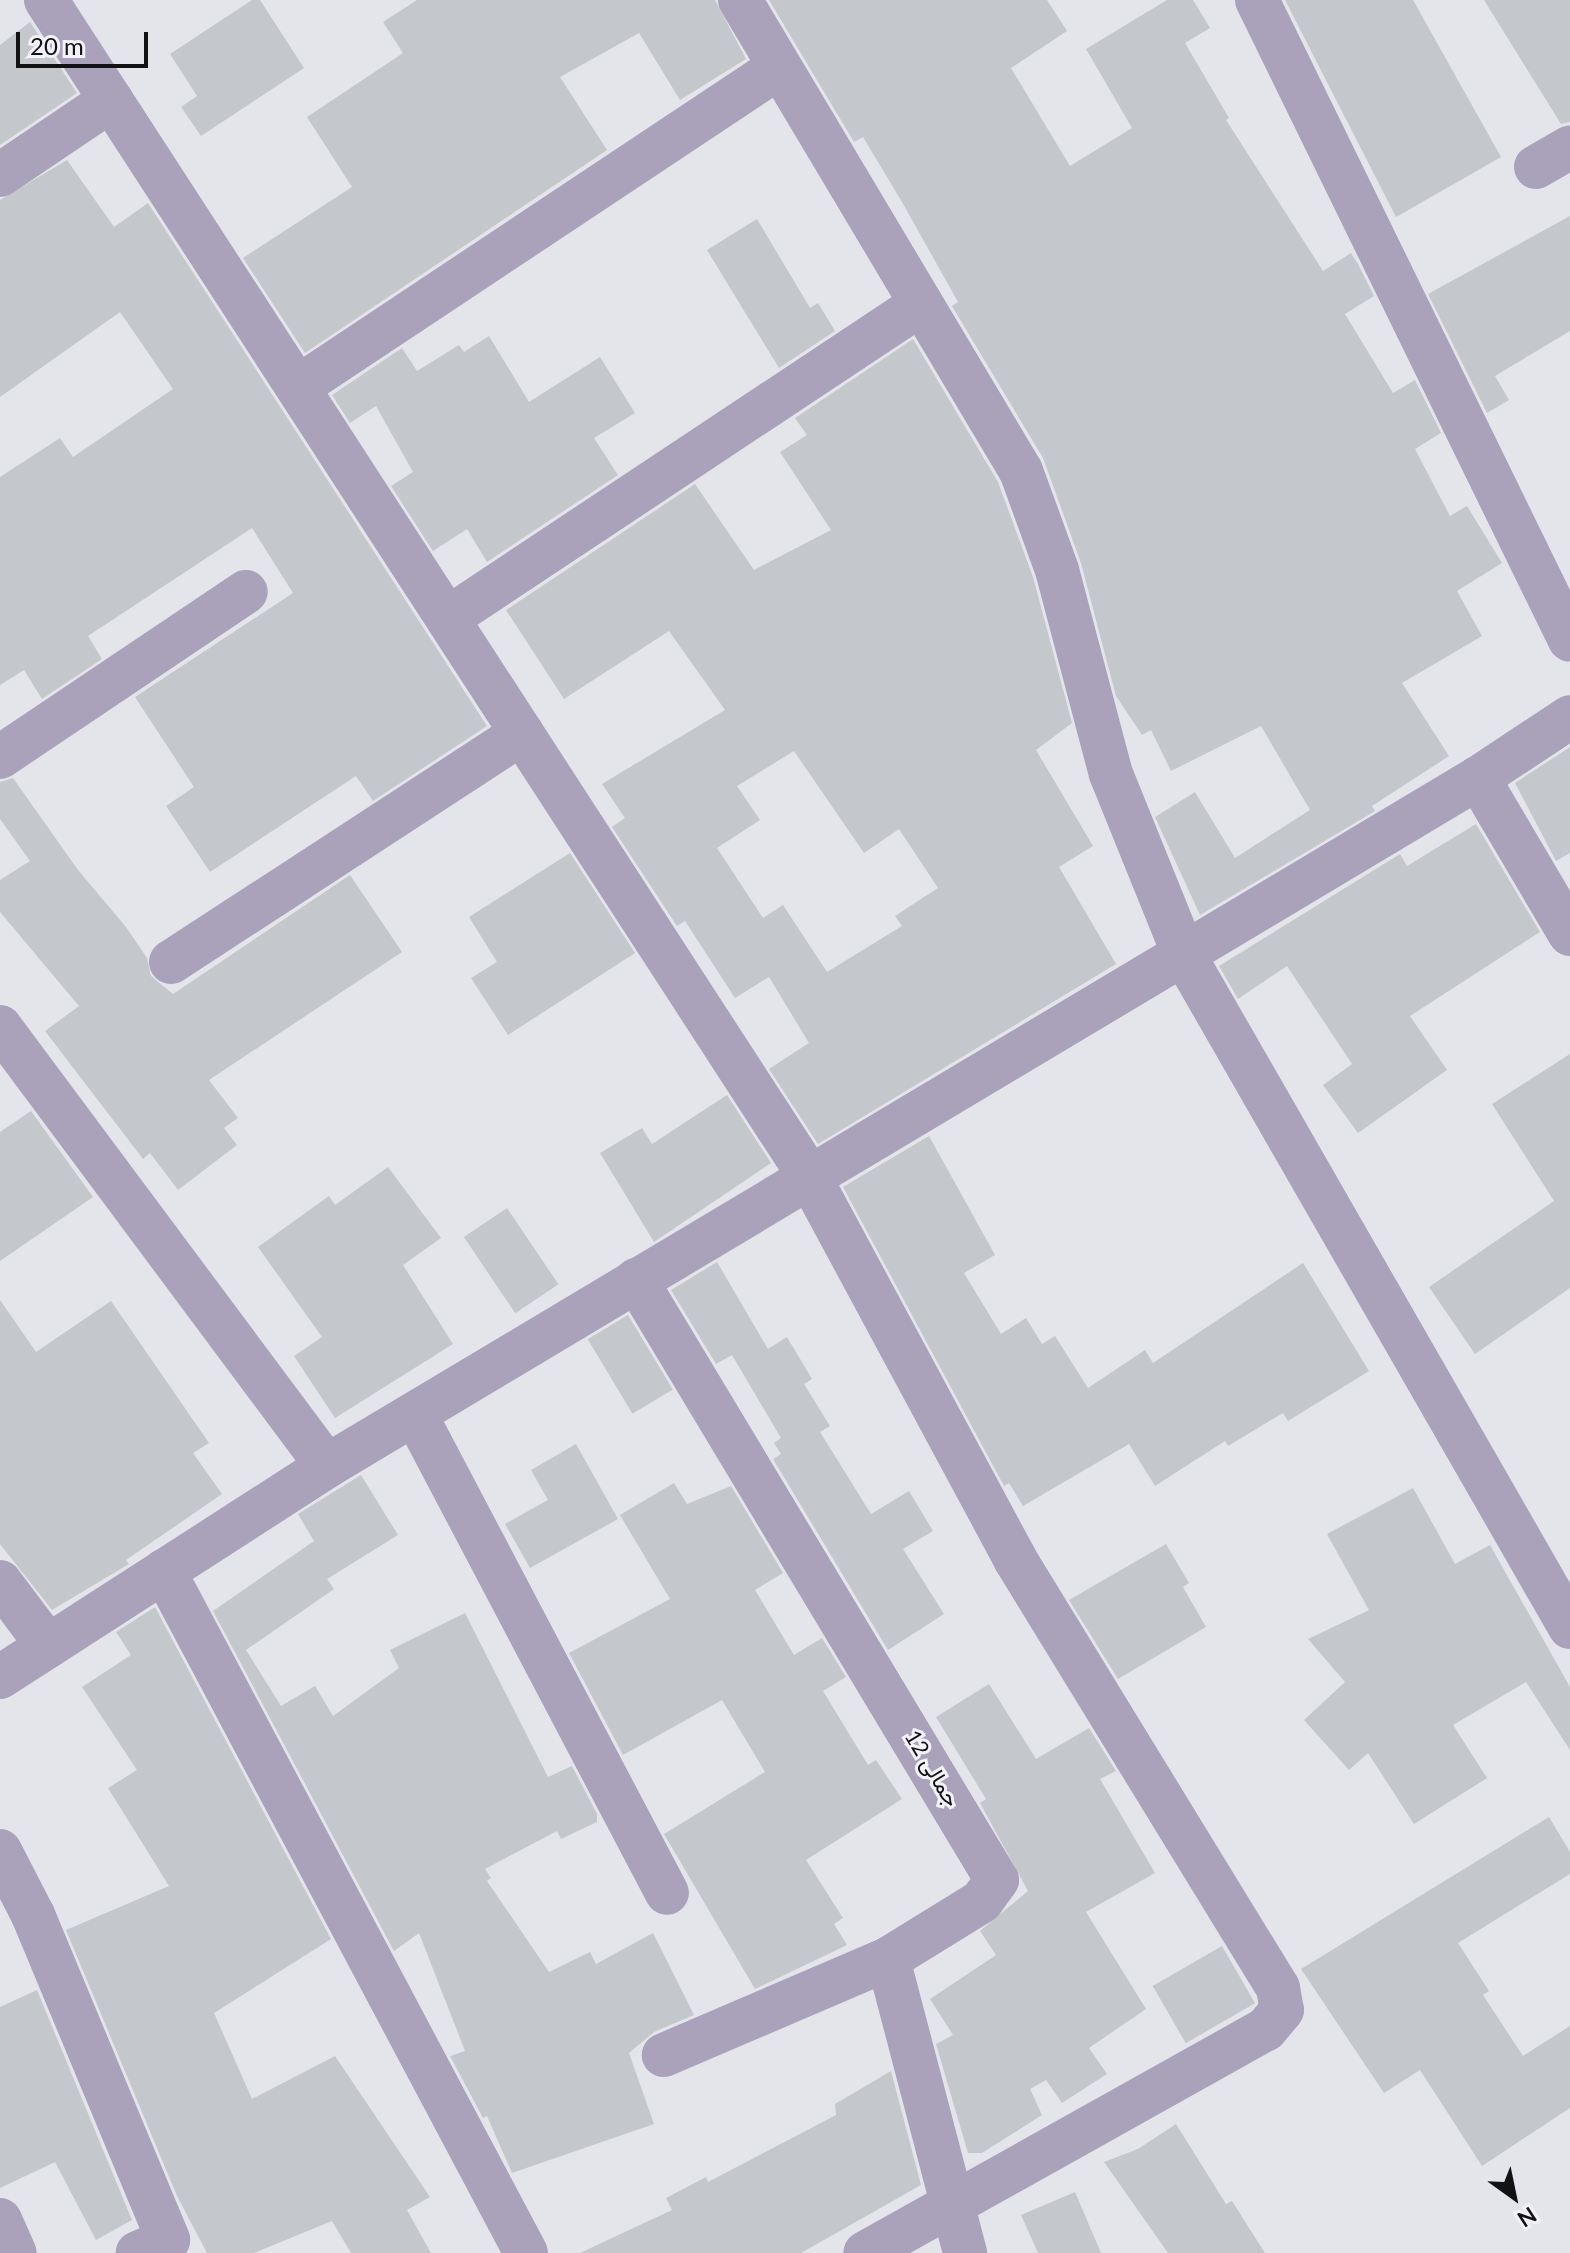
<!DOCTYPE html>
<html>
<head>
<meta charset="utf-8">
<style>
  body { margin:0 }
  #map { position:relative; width:1570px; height:2253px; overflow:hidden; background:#e4e5eb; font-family:Lato,Vazirmatn,sans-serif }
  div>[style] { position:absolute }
  .building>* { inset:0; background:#c4c7cc; transform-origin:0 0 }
  .minor>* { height:44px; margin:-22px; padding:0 22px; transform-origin:22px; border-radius:22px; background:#aaa1ba }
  span { translate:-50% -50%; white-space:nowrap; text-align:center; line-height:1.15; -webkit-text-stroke:6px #f2f2f8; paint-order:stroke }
  .street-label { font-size:22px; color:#121214 }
  .north { position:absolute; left:1474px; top:2157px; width:80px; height:80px; -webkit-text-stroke:6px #f2f2f8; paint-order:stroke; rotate:147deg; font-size:22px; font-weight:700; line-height:32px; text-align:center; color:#121214 }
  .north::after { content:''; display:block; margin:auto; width:28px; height:36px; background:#121214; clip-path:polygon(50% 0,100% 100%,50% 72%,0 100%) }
  .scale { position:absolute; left:16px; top:32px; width:132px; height:36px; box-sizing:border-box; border:4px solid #121214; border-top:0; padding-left:10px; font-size:24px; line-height:28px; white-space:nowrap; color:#121214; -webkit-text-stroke:6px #f2f2f8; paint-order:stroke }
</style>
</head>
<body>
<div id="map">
  <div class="building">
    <i style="clip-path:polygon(252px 0,260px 0,304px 68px,201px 136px,181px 107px,197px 96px,170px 54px)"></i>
    <i style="clip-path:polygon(417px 0,715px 0,746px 59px,680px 100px,639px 33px,560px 77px,607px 150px,305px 353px,243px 258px,352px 187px,307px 117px,403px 53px,383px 22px)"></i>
    <i style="clip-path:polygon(769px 0,1047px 0,1067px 31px,1011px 68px,1070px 166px,1132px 128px,1086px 49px,1167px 0,1193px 0,1210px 28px,1185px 43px,1229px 118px,1226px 120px,1323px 271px,1351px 253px,1358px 264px,1374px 296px,1345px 314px,1393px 393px,1415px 380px,1441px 433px,1415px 449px,1450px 516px,1467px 506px,1502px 563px,1457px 591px,1482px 636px,1402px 683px,1449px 756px,1372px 806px,1375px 811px,1200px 915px,1155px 817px,1195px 792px,1235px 858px,1310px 810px,1261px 726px,1171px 771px,1151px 730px,1142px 735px,1116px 696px,1081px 563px,1043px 458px,952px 306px,958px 302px,902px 202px,863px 137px,854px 142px)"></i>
    <i style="clip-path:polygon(1285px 0,1413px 0,1501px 157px,1396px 217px)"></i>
    <i style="clip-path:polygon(1484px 0,1570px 0,1570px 122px,1561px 124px)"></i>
    <i style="clip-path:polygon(30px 22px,77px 93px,0 145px,0 45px)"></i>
    <i style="clip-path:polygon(67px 160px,114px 227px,148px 203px,487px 726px,373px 801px,356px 776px,210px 872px,166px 806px,194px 787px,135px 697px,293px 593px,252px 528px,88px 636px,102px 659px,42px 699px,24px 670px,0 685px,0 477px,60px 438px,73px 457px,173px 389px,120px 312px,0 397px,0 200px)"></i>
    <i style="clip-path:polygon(1570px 216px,1570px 331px,1495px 376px,1509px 400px,1487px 413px,1428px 294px)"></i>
    <i style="clip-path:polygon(757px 219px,810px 308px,818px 303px,835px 331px,779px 368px,707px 250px)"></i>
    <i style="clip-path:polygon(489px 336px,529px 402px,600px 357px,635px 413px,594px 438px,618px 475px,487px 562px,467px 529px,433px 551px,391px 486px,413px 472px,376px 406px,350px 423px,332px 395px,402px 348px,417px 371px,459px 345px,464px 352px)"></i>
    <i style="clip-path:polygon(evenodd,913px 339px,998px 482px,1033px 577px,1072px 723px,1036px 750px,1093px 846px,1059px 867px,1116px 964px,818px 1144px,769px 1069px,809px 1043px,769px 977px,735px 998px,685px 921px,677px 926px,612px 827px,625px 818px,602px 784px,725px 710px,669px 631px,564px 699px,506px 610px,695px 484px,754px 570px,831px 530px,780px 452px,807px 435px,795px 418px,913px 339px,794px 751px,864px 853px,899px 829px,938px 888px,895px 916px,902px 926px,827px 972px,783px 905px,763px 918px,717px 848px,760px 820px,737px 786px,794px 751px)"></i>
    <i style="clip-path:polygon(1570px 747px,1570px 853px,1556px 861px,1515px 783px)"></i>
    <i style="clip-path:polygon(13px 778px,78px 870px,126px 927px,147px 958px,151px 976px,173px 994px,350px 875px,402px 952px,209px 1080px,238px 1118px,224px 1128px,237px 1145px,178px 1190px,150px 1153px,143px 1159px,45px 1031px,79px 1006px,0 912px,0 880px,30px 861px,0 819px,0 782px)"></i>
    <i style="clip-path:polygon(1476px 824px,1540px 932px,1410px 1016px,1447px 1070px,1358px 1133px,1323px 1085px,1352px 1064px,1287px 966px,1238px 999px,1219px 966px,1400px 854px,1407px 866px)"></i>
    <i style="clip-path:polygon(570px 853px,635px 953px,508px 1035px,471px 978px,497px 962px,469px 917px)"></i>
    <i style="clip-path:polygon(1570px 1054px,1570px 1288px,1475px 1354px,1429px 1287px,1554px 1201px,1492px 1104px)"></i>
    <i style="clip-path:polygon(727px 1095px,771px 1163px,654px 1242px,600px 1153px,642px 1128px,652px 1144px)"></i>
    <i style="clip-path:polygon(31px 1111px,93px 1197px,0 1261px,0 1132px)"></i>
    <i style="clip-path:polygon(929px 1136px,995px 1255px,964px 1273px,1001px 1334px,1026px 1318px,1042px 1344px,1055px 1336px,1088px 1388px,1145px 1350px,1153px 1363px,1303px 1263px,1369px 1371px,1288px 1421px,1283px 1413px,1228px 1446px,1225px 1441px,1155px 1486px,1129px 1444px,1023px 1506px,1009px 1483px,1004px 1486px,843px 1187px)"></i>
    <i style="clip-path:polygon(388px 1167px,441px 1238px,403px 1265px,453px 1344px,335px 1418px,294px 1356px,322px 1337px,258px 1247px,329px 1196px,335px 1205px)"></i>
    <i style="left:507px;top:1208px;width:92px;height:52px;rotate:56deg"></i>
    <i style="clip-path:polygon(717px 1262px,768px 1349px,787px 1337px,812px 1379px,804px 1384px,830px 1426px,820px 1432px,871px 1514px,909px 1491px,933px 1531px,903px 1549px,944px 1614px,888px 1650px,773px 1459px,781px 1454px,774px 1443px,781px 1438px,732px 1355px,716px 1364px,671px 1290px)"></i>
    <i style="clip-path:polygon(0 1300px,36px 1352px,111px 1301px,209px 1443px,193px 1453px,222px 1494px,126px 1560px,129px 1564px,52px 1610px,0 1544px)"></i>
    <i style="left:628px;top:1315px;width:87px;height:47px;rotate:59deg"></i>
    <i style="clip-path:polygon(576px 1444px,618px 1519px,530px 1568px,505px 1524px,548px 1500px,531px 1470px)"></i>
    <i style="clip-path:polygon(361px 1475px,398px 1535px,327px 1579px,334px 1589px,246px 1650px,281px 1706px,315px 1686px,333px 1716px,399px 1668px,390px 1650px,465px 1613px,548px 1777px,572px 1766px,597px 1814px,597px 1822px,561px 1839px,557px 1831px,485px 1869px,491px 1878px,487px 1881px,549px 1972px,590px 1952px,596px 1964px,653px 1933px,694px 2015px,654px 2032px,629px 2053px,654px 2124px,512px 2173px,487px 2116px,483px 2118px,450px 2056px,465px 2051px,419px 1933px,394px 1951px,213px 1611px,314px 1541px,298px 1514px)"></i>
    <i style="clip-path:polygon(674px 1483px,687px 1504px,731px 1486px,783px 1573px,755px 1590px,794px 1655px,822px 1638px,846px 1677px,823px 1691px,868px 1765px,876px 1760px,902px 1799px,806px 1860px,843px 1918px,834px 1924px,847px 1945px,755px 1989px,664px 1834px,765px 1772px,722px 1700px,623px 1755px,569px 1653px,670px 1599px,620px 1515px)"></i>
    <i style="clip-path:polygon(1413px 1488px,1455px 1564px,1490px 1545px,1570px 1687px,1570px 1750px,1526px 1682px,1453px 1725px,1487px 1778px,1414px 1824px,1368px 1753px,1349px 1770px,1304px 1720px,1345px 1682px,1308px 1639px,1369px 1610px,1327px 1534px)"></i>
    <i style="clip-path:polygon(1166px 1544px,1189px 1583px,1183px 1587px,1206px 1627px,1118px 1679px,1069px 1600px)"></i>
    <i style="clip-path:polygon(155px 1607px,331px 1939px,214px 2013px,252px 2099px,335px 2056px,430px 2197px,407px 2210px,431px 2253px,351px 2253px,332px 2221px,254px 2253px,207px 2253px,177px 2196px,66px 1930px,169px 1886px,108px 1788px,137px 1770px,82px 1687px,131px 1655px,116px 1632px)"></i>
    <i style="clip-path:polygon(989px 1684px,1036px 1759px,1089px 1728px,1116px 1771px,1100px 1779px,1155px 1873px,1086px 1912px,1146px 2009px,1089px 2048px,1107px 2074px,1062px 2103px,1046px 2080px,1030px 2089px,1042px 2115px,982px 2153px,968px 2153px,936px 2044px,953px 2035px,930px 1999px,996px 1955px,980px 1931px,1028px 1891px,980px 1803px,986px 1799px,936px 1717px)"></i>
    <i style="clip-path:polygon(1549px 1817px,1570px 1852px,1570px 1874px,1458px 1943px,1489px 1991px,1483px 1995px,1523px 2056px,1570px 2026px,1570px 2108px,1482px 2166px,1420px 2070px,1384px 2093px,1301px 1969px)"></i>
    <i style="left:1222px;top:1946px;width:66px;height:80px;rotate:60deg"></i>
    <i style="clip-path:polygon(37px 1990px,132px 2220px,96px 2240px,55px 2162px,0 2188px,0 2007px)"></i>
    <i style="clip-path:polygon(891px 2071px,921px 2185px,801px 2253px,580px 2253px,672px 2210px,666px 2198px,706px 2177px,708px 2182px,836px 2115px,835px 2104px)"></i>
    <i style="clip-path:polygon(1176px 2124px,1226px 2204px,1232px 2201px,1265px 2253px,1168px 2253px,1104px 2162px,1138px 2149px)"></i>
    <i style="clip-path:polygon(1075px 2192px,1101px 2253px,1038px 2253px,1021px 2215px)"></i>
  </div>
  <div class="minor">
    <i style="left:46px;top:0;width:1402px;rotate:57.02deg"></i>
    <i style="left:809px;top:1176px;width:435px;rotate:61.7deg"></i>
    <i style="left:1015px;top:1559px;width:503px;rotate:58.49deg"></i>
    <i style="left:1278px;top:1988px;width:22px;rotate:80deg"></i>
    <i style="left:1282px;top:2010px;width:25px;rotate:130deg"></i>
    <i style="left:1266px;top:2029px;width:459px;rotate:150.8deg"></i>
    <i style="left:740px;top:0;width:548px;rotate:59.18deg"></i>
    <i style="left:1021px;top:471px;width:105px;rotate:70deg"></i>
    <i style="left:1057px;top:570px;width:211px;rotate:75.2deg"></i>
    <i style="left:1111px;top:774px;width:195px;rotate:68deg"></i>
    <i style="left:1184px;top:955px;width:775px;rotate:60.13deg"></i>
    <i style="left:1257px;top:0;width:712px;rotate:63.94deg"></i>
    <i style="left:1536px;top:167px;width:39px;rotate:-30deg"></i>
    <i style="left:0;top:175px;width:134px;rotate:-34deg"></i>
    <i style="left:298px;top:387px;width:576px;rotate:-33.61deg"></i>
    <i style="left:448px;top:618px;width:568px;rotate:-33.58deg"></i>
    <i style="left:0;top:757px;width:296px;rotate:-33.9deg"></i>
    <i style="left:1478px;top:778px;width:181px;rotate:59.5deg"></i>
    <i style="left:171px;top:962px;width:419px;rotate:-33.1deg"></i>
    <i style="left:0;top:1027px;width:547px;rotate:53.32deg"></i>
    <i style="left:636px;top:1280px;width:700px;rotate:58.97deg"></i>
    <i style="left:997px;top:1880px;width:26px;rotate:126deg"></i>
    <i style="left:982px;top:1901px;width:110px;rotate:148.3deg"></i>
    <i style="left:888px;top:1959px;width:244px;rotate:156.8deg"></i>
    <i style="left:415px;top:1414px;width:541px;rotate:62.25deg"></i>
    <i style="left:164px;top:1571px;width:772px;rotate:62.04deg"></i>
    <i style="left:0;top:1582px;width:80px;rotate:53.1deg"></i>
    <i style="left:0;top:1677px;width:389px;rotate:-32.8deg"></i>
    <i style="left:327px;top:1466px;width:1341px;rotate:-30.87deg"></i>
    <i style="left:1478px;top:778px;width:110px;rotate:-33.5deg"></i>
    <i style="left:0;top:1851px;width:72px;rotate:62.7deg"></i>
    <i style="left:33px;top:1915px;width:352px;rotate:67.4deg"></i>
    <i style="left:168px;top:2240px;width:33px;rotate:157deg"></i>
    <i style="left:888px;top:1959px;width:304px;rotate:75.3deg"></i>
    <i style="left:0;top:2220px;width:36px;rotate:66deg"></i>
  </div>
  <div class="street-label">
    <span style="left:933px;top:1768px;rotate:59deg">جمالی 12</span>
  </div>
  <div class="north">N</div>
  <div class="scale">20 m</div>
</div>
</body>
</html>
